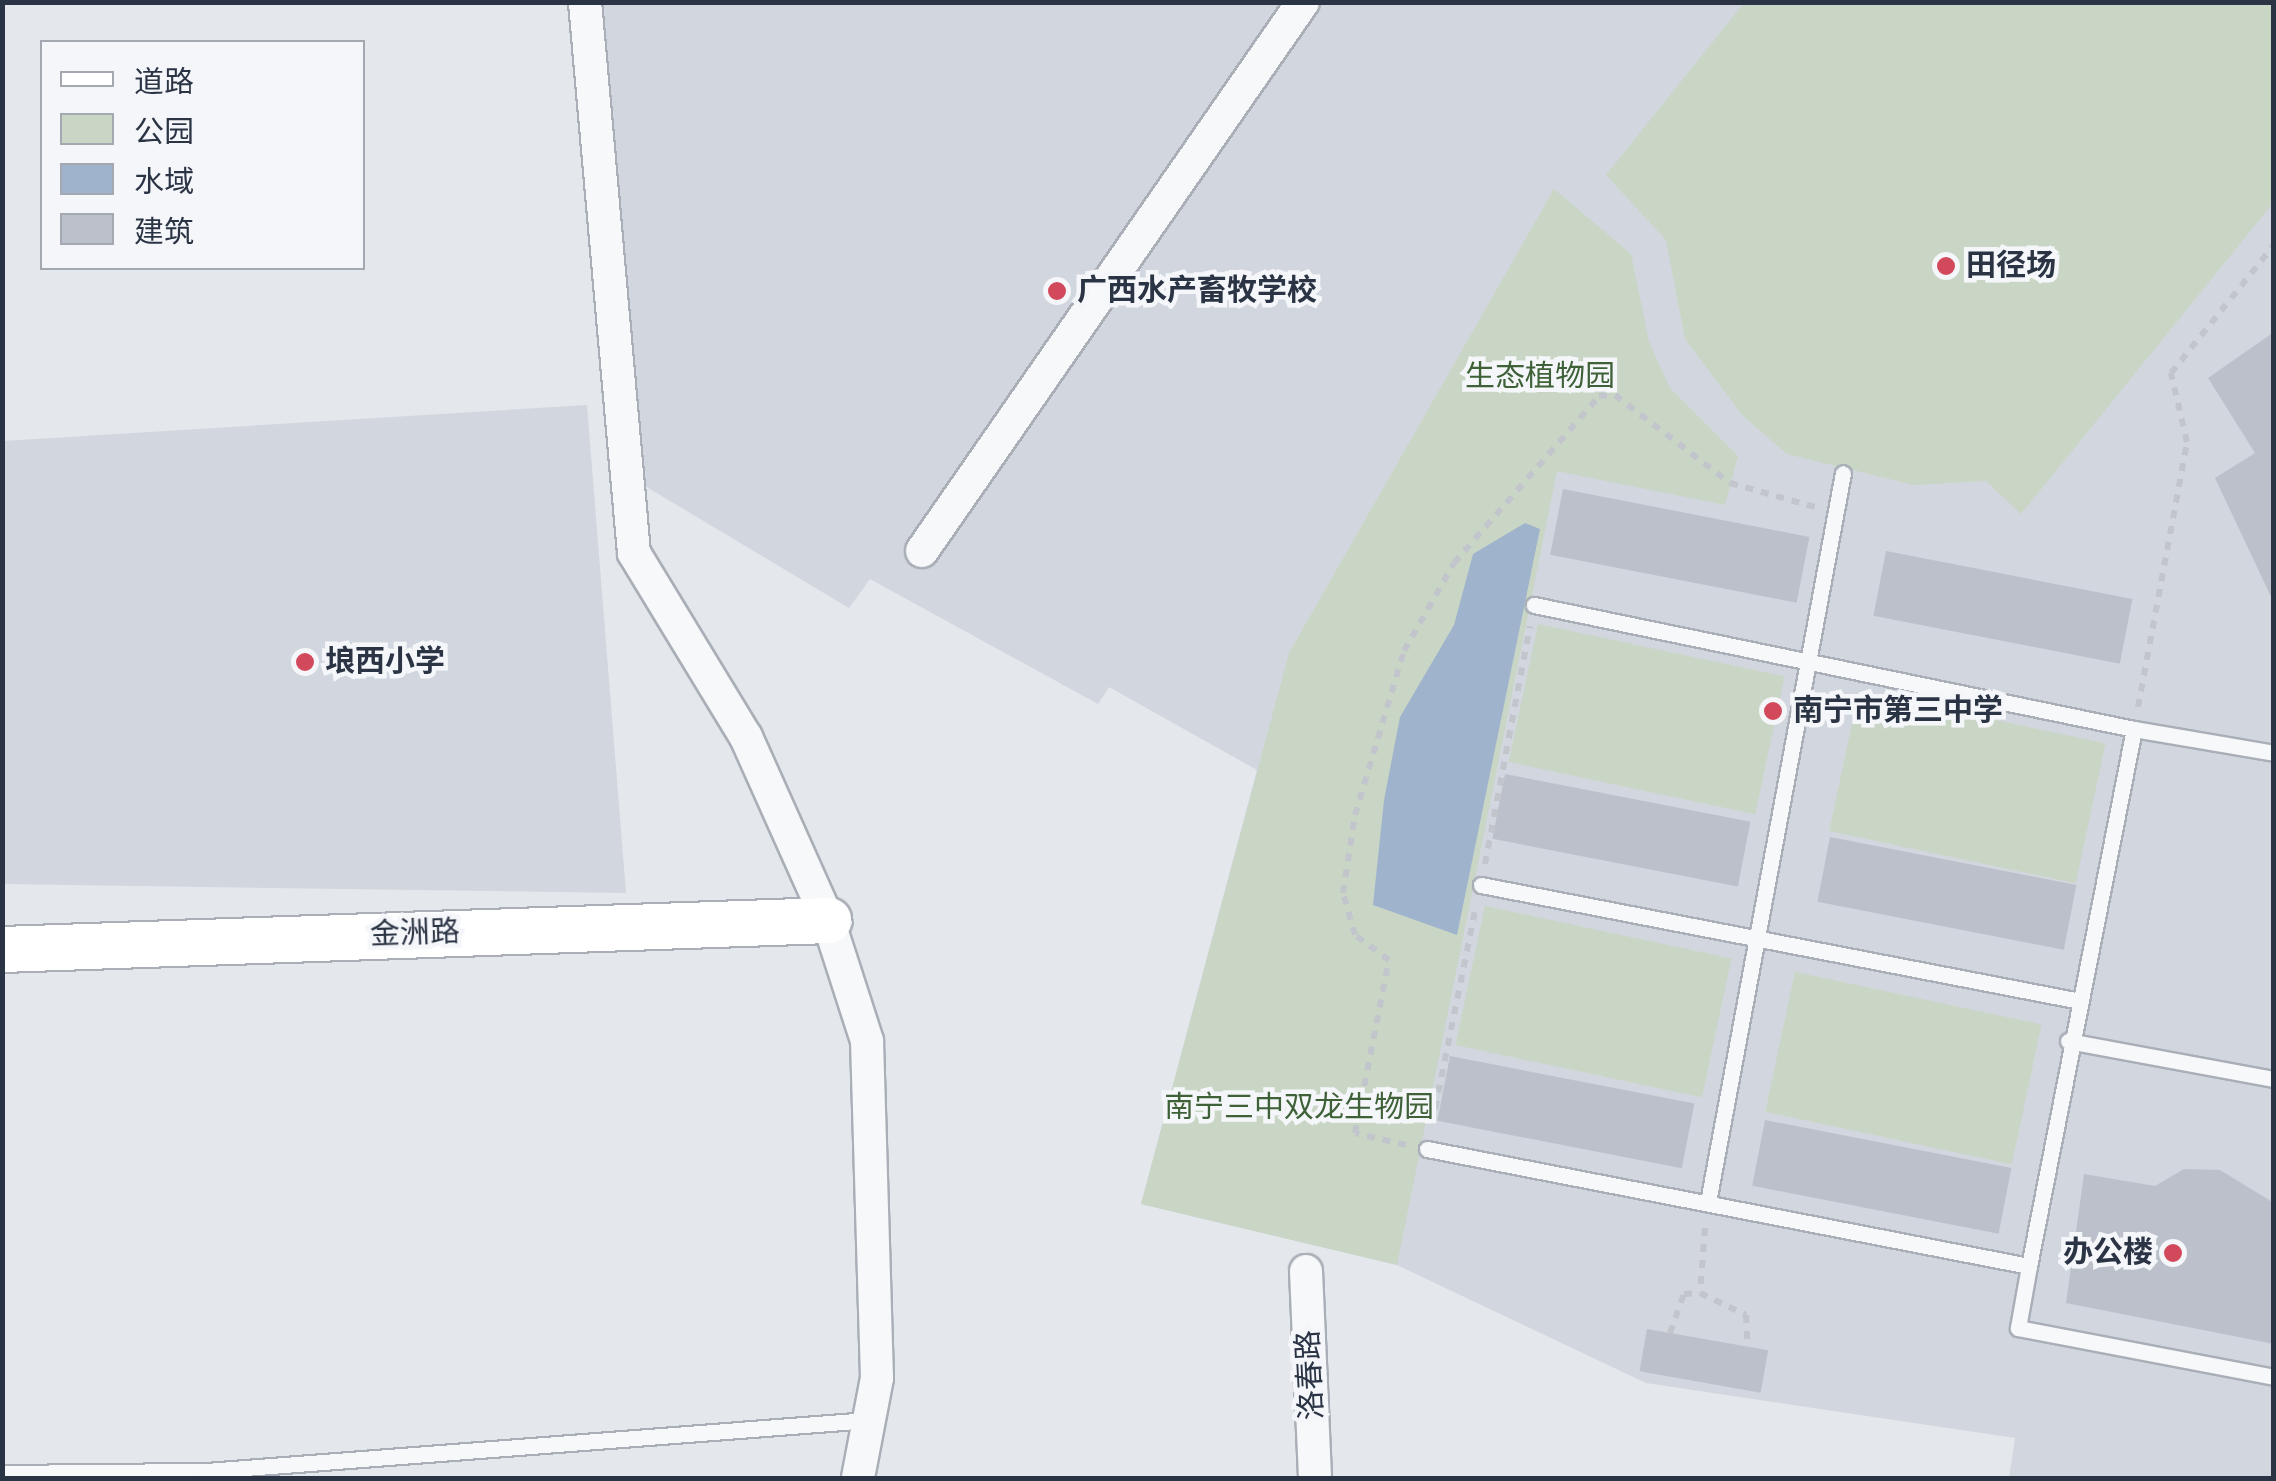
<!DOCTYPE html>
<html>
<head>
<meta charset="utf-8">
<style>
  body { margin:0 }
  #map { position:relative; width:2276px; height:1481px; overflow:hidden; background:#e4e7ec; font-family:Signika,"Noto Sans SC",sans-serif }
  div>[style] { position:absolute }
  .built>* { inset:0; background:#d2d6de }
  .green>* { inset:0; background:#c9d6c5; transform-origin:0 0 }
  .water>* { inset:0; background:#9fb4cc }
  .building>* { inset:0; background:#bbc0ca; transform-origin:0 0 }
  .path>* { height:6px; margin-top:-3px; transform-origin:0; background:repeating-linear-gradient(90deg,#c2c5cb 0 8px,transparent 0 16px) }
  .roads { filter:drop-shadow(2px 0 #a9aeb7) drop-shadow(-2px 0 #a9aeb7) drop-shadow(0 2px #a9aeb7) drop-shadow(0 -2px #a9aeb7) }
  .service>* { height:15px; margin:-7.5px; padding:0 7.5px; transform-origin:7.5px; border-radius:7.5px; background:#f7f8fa }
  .minor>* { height:32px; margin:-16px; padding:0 16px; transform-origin:16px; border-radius:16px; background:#f7f8fa }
  .secondary>* { height:45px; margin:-22.5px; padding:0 22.5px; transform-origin:22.5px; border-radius:22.5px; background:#fff }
  .dots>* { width:28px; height:28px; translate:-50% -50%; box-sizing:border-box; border:5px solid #f4f6f9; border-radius:50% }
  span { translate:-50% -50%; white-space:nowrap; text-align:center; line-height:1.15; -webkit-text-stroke:9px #f4f6f9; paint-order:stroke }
  .poi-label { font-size:30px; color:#2b3445; font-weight:700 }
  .left { translate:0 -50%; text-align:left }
  .right { translate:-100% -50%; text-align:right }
  .park-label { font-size:30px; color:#3f6138 }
  .street-label { font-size:30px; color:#2b3445 }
  .frame { position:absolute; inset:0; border:5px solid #2b3445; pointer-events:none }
  .legend { position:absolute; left:40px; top:40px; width:325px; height:230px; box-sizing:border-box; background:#f4f6f9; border:2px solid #a4a8b1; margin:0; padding:12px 18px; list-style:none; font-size:30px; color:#2b3445 }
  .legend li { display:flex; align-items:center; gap:20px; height:50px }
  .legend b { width:50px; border:2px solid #a4a8b1 }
</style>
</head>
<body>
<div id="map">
  <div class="built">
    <i style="clip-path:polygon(599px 3px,2273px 3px,2273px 1478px,2009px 1478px,2015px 1438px,1646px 1383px,1397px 1265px,1141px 1204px,1257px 770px,1109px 687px,1098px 704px,870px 579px,849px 608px,640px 483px)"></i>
    <i style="clip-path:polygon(587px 405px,626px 893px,3px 884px,3px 441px)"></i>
  </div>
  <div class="green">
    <i style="clip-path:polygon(1744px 3px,2273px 3px,2273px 203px,2021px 514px,1986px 481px,1914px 485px,1787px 454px,1743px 416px,1685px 339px,1666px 240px,1606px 175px)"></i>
    <i style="clip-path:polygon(1554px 189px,1631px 254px,1649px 342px,1670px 388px,1738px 456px,1725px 505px,1557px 471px,1397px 1265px,1141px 1204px,1289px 653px)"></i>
    <i style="left:1538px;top:624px;width:252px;height:141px;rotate:12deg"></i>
    <i style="left:1859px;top:691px;width:252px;height:143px;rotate:12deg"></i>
    <i style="left:1485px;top:906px;width:252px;height:142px;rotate:12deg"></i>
    <i style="left:1795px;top:972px;width:252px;height:143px;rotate:12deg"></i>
  </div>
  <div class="water">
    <i style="clip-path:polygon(1525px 523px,1540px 529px,1457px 935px,1373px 905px,1384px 800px,1400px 717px,1454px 625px,1473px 554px)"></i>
  </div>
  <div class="building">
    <i style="clip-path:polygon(2274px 332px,2274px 603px,2215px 478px,2255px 453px,2208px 378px)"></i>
    <i style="left:1563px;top:489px;width:251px;height:67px;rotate:11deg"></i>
    <i style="left:1886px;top:551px;width:251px;height:66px;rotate:11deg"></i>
    <i style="left:1505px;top:774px;width:250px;height:66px;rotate:11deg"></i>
    <i style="left:1830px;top:837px;width:251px;height:66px;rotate:11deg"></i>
    <i style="left:1450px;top:1056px;width:249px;height:66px;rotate:11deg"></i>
    <i style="left:1765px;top:1120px;width:251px;height:67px;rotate:11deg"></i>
    <i style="clip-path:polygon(2184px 1169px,2220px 1170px,2274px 1203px,2274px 1344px,2066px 1303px,2084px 1174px,2155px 1186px)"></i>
    <i style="left:1647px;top:1329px;width:123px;height:43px;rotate:10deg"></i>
  </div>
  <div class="path">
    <i style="left:2138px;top:707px;width:269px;rotate:-79.5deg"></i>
    <i style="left:2187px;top:442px;width:71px;rotate:-103.1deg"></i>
    <i style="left:2171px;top:373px;width:164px;rotate:-51.2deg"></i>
    <i style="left:1485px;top:864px;width:242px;rotate:-79.3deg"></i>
    <i style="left:1432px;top:1124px;width:222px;rotate:-78.6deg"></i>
    <i style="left:1406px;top:1145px;width:52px;rotate:-166.8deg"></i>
    <i style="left:1355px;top:1133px;width:176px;rotate:-78.9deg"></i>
    <i style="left:1389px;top:960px;width:42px;rotate:-143.7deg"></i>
    <i style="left:1355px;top:935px;width:44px;rotate:-105.9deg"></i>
    <i style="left:1343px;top:893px;width:79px;rotate:-81.3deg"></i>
    <i style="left:1355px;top:815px;width:171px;rotate:-73.4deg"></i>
    <i style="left:1404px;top:651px;width:101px;rotate:-60.4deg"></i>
    <i style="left:1454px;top:563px;width:221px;rotate:-49deg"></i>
    <i style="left:1599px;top:396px;width:16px;rotate:-4deg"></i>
    <i style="left:1615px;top:395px;width:145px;rotate:37.4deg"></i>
    <i style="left:1730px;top:483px;width:88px;rotate:15.8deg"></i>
    <i style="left:1705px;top:1228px;width:65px;rotate:94.4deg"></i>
    <i style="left:1700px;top:1293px;width:51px;rotate:25.6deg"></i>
    <i style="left:1746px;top:1315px;width:33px;rotate:87deg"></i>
    <i style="left:1670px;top:1333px;width:41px;rotate:-70.3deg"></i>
    <i style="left:1684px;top:1294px;width:16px;rotate:-4deg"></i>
  </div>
  <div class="roads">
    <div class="service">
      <i style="left:2134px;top:729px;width:142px;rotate:9.7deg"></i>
      <i style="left:1481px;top:885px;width:605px;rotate:10.96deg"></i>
      <i style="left:2068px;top:1041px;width:209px;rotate:10.5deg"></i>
      <i style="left:1427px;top:1149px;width:613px;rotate:11deg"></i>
      <i style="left:2029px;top:1266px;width:547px;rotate:-78.94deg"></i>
      <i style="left:2134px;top:729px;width:613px;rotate:-168.32deg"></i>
      <i style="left:1708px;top:1202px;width:741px;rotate:-79.51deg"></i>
      <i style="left:2029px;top:1266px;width:63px;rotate:100.1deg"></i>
      <i style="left:2018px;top:1328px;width:261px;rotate:10.8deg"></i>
      <i style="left:2px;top:1473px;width:204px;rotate:-0.6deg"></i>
      <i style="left:206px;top:1471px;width:665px;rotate:-4.4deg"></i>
    </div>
    <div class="minor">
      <i style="left:585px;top:2px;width:553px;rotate:84.92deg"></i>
      <i style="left:634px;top:553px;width:215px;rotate:58.7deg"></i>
      <i style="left:746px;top:737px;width:201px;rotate:65.9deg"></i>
      <i style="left:828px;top:920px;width:127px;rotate:72.1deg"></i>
      <i style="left:867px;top:1041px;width:337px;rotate:88.3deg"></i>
      <i style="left:877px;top:1378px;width:102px;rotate:100.8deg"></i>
      <i style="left:922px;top:551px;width:668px;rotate:-55.24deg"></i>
      <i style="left:1306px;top:1271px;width:207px;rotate:87.5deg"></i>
    </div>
    <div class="secondary">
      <i style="left:2px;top:949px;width:827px;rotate:-2.01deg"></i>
    </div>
  </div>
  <div class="dots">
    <i style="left:1946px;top:266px;background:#d1495b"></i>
    <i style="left:1057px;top:291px;background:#d1495b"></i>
    <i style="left:305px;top:662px;background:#d1495b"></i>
    <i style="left:1773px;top:711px;background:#d1495b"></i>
    <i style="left:2173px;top:1253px;background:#d1495b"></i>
  </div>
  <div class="poi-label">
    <span class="left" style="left:1966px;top:266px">田径场</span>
    <span class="left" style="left:1077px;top:291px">广西水产畜牧学校</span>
    <span class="left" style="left:325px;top:662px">埌西小学</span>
    <span class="left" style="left:1793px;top:711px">南宁市第三中学</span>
    <span class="right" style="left:2153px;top:1253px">办公楼</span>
  </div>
  <div class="park-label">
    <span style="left:1540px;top:377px">生态植物园</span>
    <span style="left:1299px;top:1108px">南宁三中双龙生物园</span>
  </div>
  <div class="street-label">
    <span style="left:415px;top:934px;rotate:-2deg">金洲路</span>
    <span style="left:1311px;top:1375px;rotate:-93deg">洛春路</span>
  </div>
  <div class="frame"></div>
  <ul class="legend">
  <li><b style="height:12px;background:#fff"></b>道路</li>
  <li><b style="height:28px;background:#c9d6c5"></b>公园</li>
  <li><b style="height:28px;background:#9fb4cc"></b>水域</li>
  <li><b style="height:28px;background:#bbc0ca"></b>建筑</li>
  </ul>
</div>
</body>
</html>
